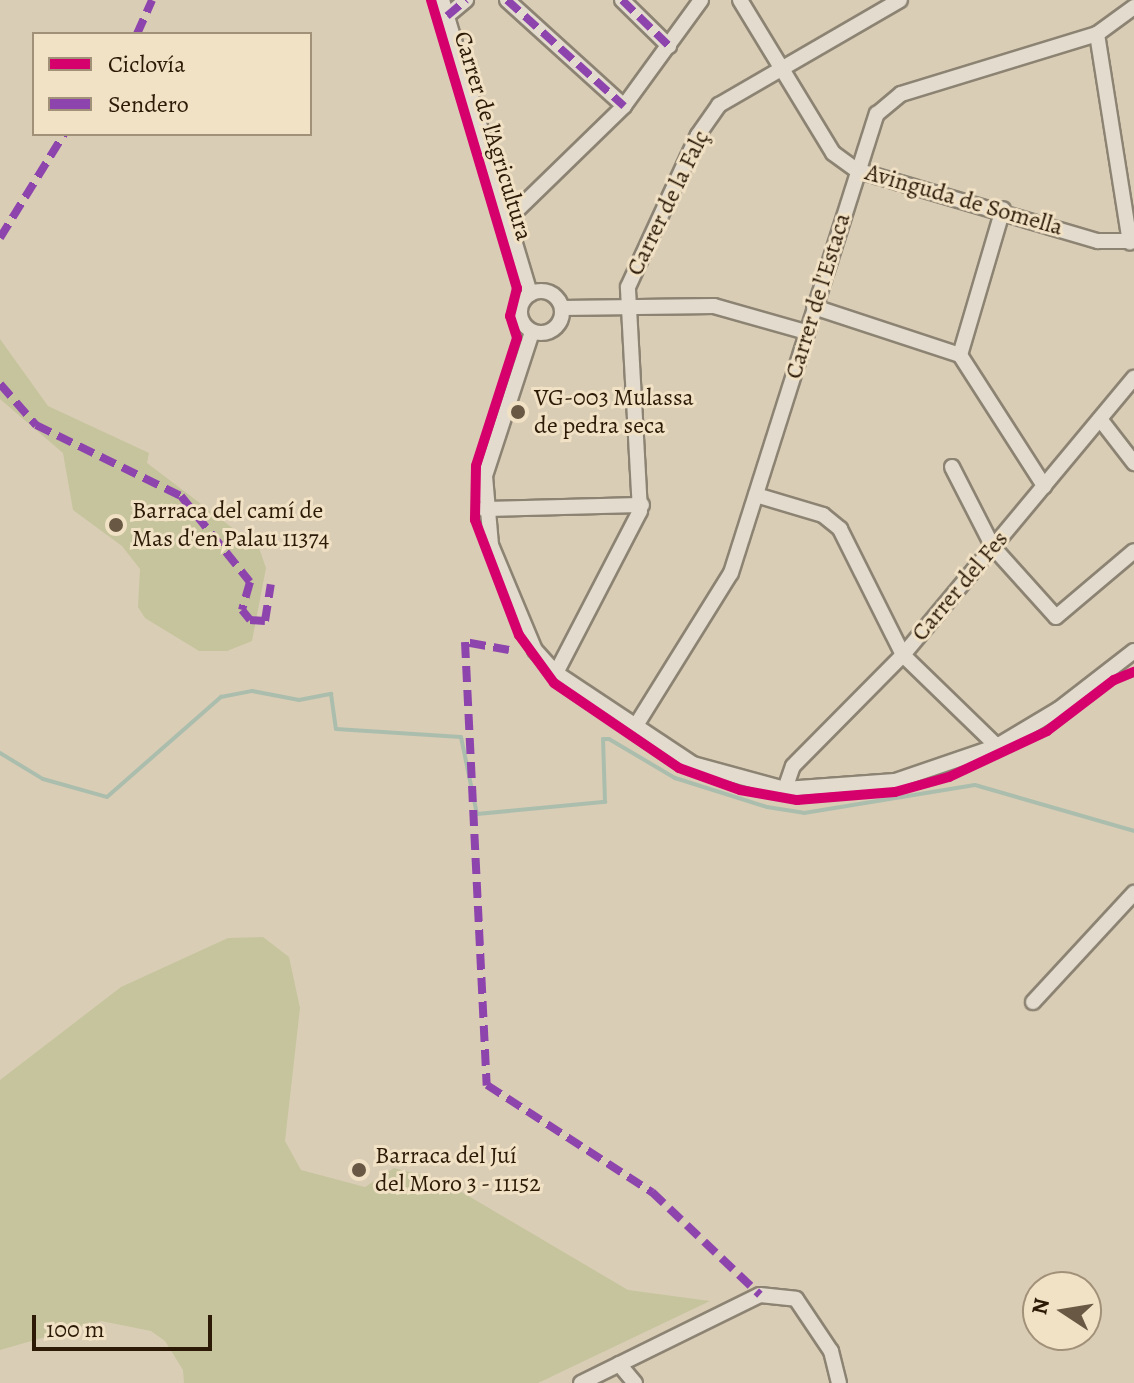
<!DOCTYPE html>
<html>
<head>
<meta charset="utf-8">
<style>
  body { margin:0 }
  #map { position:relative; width:1134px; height:1383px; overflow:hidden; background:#dacdb5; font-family:Alegreya,serif }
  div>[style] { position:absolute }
  .green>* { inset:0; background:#c5c49d }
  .stream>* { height:4px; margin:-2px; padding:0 2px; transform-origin:2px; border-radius:2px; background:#abbead }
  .roads { filter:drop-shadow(2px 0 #8c8373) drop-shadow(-2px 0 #8c8373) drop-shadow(0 2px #8c8373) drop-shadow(0 -2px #8c8373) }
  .minor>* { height:14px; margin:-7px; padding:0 7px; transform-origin:7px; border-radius:7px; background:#e2dbce }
  .minor>.ring { margin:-7px; padding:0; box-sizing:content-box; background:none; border:14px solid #e2dbce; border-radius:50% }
  .quiet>* { height:8px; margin-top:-4px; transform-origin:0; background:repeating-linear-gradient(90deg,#8e44ad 0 16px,transparent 0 24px) }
  .cycleway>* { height:10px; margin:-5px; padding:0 5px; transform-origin:5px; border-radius:5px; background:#d6006c }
  .dots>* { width:22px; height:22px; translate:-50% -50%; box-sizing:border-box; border:4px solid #f1e1c5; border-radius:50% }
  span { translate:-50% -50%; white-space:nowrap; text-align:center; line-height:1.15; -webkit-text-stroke:6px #f1e1c5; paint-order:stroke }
  .street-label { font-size:24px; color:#2c1a07 }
  .poi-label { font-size:24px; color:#2c1a07 }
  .left { translate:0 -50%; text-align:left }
  .legend { position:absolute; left:32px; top:32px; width:280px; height:104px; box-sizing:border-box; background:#f1e1c5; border:2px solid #a29179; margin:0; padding:10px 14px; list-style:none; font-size:24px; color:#2c1a07 }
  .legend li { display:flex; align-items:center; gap:16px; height:40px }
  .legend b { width:40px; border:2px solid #a29179 }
  .north { position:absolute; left:1022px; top:1271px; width:80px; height:80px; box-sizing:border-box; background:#f1e1c5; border:2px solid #a29179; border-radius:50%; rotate:282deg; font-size:22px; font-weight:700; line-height:32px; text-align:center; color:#2c1a07 }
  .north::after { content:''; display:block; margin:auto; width:28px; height:36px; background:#695944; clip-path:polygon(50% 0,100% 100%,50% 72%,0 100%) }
  .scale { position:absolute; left:32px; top:1315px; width:180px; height:36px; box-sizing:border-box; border:4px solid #2c1a07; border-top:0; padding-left:10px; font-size:24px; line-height:28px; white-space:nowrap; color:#2c1a07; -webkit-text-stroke:6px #f1e1c5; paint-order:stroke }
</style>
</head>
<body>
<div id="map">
  <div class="green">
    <i style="clip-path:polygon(0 339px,48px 406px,149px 453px,147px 463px,259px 548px,266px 568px,252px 641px,227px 651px,199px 651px,145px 618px,138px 607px,140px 569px,122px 546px,73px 510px,63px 453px,0 399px)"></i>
    <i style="clip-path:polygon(263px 937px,289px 957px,300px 1008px,285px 1141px,301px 1170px,365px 1187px,394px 1168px,443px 1181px,628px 1290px,710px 1301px,538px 1383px,184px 1383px,183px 1370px,165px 1341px,151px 1331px,101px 1321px,0 1350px,0 1080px,121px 987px,228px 938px)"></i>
  </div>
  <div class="stream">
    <i style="left:0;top:753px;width:50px;rotate:31.2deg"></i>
    <i style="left:43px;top:779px;width:66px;rotate:15.7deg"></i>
    <i style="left:107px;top:797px;width:152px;rotate:-41.3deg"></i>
    <i style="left:221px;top:697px;width:32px;rotate:-11deg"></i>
    <i style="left:252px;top:691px;width:48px;rotate:10.8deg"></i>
    <i style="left:299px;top:700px;width:33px;rotate:-11deg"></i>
    <i style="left:331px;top:694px;width:35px;rotate:82deg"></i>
    <i style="left:336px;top:729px;width:125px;rotate:3.7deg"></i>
    <i style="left:461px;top:737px;width:79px;rotate:78.3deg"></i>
    <i style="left:477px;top:814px;width:129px;rotate:-5.4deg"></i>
    <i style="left:605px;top:802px;width:63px;rotate:-91.8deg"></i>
    <i style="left:603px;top:739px;width:6px"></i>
    <i style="left:609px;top:739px;width:77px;rotate:30.6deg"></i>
    <i style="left:675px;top:778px;width:96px;rotate:17.5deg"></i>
    <i style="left:767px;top:807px;width:37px;rotate:9deg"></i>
    <i style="left:804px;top:813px;width:173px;rotate:-9.3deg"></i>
    <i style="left:975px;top:785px;width:166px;rotate:16.1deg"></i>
  </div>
  <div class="roads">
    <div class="minor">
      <i style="left:442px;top:0;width:307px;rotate:73.3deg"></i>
      <i style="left:507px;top:0;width:158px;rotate:42.2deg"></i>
      <i style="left:622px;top:0;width:66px;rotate:44.4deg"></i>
      <i style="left:740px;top:0;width:179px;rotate:58.7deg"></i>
      <i style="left:833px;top:153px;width:29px;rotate:36deg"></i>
      <i style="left:856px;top:170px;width:252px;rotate:16.4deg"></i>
      <i style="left:1098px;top:241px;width:36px"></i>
      <i style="left:447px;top:16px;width:25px;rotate:-40deg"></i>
      <i style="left:1097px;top:34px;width:211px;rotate:81deg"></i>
      <i style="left:509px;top:218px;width:161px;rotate:-44.2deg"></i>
      <i style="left:624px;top:106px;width:131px;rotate:-54deg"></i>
      <i class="ring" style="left:520px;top:291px;width:28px;height:28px"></i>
      <i style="left:814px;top:307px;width:154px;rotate:18.2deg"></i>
      <i style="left:960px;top:355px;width:156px;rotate:57.3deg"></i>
      <i style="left:562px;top:308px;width:152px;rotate:-0.8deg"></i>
      <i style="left:714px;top:306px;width:96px;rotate:15.8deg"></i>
      <i style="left:532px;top:332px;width:151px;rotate:108.1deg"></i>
      <i style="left:485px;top:476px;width:69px;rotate:85deg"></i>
      <i style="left:491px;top:545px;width:114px;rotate:67.3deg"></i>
      <i style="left:535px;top:650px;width:31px;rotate:48deg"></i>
      <i style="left:556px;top:673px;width:164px;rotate:33.6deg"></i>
      <i style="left:693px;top:764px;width:95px;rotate:15.2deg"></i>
      <i style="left:785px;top:789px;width:110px;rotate:-4.2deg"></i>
      <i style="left:895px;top:781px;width:108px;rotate:-18.9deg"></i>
      <i style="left:997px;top:746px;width:72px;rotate:-30.8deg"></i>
      <i style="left:1059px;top:709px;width:95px;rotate:-37.7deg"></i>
      <i style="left:960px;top:355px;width:152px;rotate:-73.6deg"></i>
      <i style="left:1100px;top:419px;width:56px;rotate:52.3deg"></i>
      <i style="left:952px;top:467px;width:90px;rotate:62.9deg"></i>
      <i style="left:993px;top:547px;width:94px;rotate:48deg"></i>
      <i style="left:1056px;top:617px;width:102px;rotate:-40.2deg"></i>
      <i style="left:756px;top:495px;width:70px;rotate:16.6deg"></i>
      <i style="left:823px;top:515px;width:22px;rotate:39deg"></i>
      <i style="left:840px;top:529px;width:141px;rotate:63.4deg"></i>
      <i style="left:903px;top:655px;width:131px;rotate:44.1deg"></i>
      <i style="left:484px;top:509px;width:158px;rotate:-1.5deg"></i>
      <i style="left:556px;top:673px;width:182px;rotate:-62.6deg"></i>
      <i style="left:640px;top:511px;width:224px;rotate:-93.1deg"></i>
      <i style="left:628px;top:287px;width:167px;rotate:-65.3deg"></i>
      <i style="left:698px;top:135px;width:37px;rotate:-55deg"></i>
      <i style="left:719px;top:105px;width:209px;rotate:-30.1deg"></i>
      <i style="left:635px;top:727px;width:181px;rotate:-58.1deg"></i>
      <i style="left:731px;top:573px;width:482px;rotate:-72.4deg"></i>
      <i style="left:877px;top:114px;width:31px;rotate:-40deg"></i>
      <i style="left:901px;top:94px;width:205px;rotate:-17deg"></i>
      <i style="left:1097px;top:34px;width:46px;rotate:-36.1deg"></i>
      <i style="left:785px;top:789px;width:24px;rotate:-71deg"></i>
      <i style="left:793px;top:766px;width:156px;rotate:-45.3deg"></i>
      <i style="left:903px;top:655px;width:361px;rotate:-50.2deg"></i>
      <i style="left:1033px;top:1002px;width:149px;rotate:-47.2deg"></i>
      <i style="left:619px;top:1364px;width:25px;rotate:50deg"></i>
      <i style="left:581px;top:1383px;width:199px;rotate:-26.2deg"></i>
      <i style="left:760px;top:1295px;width:36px;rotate:6deg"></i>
      <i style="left:796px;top:1299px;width:63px;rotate:56.1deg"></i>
      <i style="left:831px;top:1351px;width:33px;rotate:76deg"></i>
    </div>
  </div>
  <div class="quiet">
    <i style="left:507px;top:0;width:158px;rotate:42.2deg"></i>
    <i style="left:622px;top:0;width:66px;rotate:44.4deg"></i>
    <i style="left:447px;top:16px;width:25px;rotate:-40deg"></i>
    <i style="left:137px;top:34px;width:37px;rotate:-66deg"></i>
    <i style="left:0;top:238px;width:122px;rotate:-58.4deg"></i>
    <i style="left:0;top:384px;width:55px;rotate:48.7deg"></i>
    <i style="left:36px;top:425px;width:161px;rotate:26.1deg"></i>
    <i style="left:181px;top:496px;width:110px;rotate:51.3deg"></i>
    <i style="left:250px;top:582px;width:29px;rotate:106deg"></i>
    <i style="left:242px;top:610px;width:13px;rotate:51deg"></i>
    <i style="left:250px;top:620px;width:15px;rotate:4deg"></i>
    <i style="left:265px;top:621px;width:37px;rotate:-81deg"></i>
    <i style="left:509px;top:650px;width:45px;rotate:-169.7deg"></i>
    <i style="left:465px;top:642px;width:444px;rotate:87.2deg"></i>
    <i style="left:487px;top:1085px;width:197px;rotate:33deg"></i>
    <i style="left:652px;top:1192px;width:149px;rotate:43.6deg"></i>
  </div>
  <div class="cycleway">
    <i style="left:431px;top:0;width:301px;rotate:73.4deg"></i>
    <i style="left:517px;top:288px;width:29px;rotate:104deg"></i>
    <i style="left:510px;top:316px;width:23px;rotate:72deg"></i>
    <i style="left:517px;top:338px;width:134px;rotate:107.8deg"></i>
    <i style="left:476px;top:466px;width:54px;rotate:91.1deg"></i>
    <i style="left:475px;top:520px;width:123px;rotate:69.1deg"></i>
    <i style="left:519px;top:635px;width:59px;rotate:53.9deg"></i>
    <i style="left:554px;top:683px;width:151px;rotate:34.2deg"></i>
    <i style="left:679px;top:768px;width:65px;rotate:19.8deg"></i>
    <i style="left:740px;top:790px;width:58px;rotate:10deg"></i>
    <i style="left:797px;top:800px;width:98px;rotate:-4.7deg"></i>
    <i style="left:895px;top:792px;width:56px;rotate:-15.5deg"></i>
    <i style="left:949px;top:777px;width:108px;rotate:-25.1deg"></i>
    <i style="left:1047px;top:731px;width:84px;rotate:-37.3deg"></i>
    <i style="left:1114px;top:680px;width:22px;rotate:-22deg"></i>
  </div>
  <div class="dots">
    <i style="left:518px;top:412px;background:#695944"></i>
    <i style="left:116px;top:525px;background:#695944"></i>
    <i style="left:359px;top:1170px;background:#695944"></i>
  </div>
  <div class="street-label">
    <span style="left:493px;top:136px;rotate:73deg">Carrer de l'Agricultura</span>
    <span style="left:964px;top:200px;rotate:16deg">Avinguda de Somella</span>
    <span style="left:668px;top:203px;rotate:-64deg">Carrer de la Falç</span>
    <span style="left:818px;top:296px;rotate:-73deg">Carrer de l'Estaca</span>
    <span style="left:960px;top:586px;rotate:-50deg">Carrer del Fes</span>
  </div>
  <div class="poi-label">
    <span class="left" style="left:534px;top:412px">VG-003 Mulassa<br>de pedra seca</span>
    <span class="left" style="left:132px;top:525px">Barraca del camí de<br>Mas d'en Palau 11374</span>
    <span class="left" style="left:375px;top:1170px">Barraca del Juí<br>del Moro 3 - 11152</span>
  </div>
  <ul class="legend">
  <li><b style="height:10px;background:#d6006c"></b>Ciclovía</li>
  <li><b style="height:10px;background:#8e44ad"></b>Sendero</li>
  </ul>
  <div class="north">N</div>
  <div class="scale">100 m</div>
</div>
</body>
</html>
